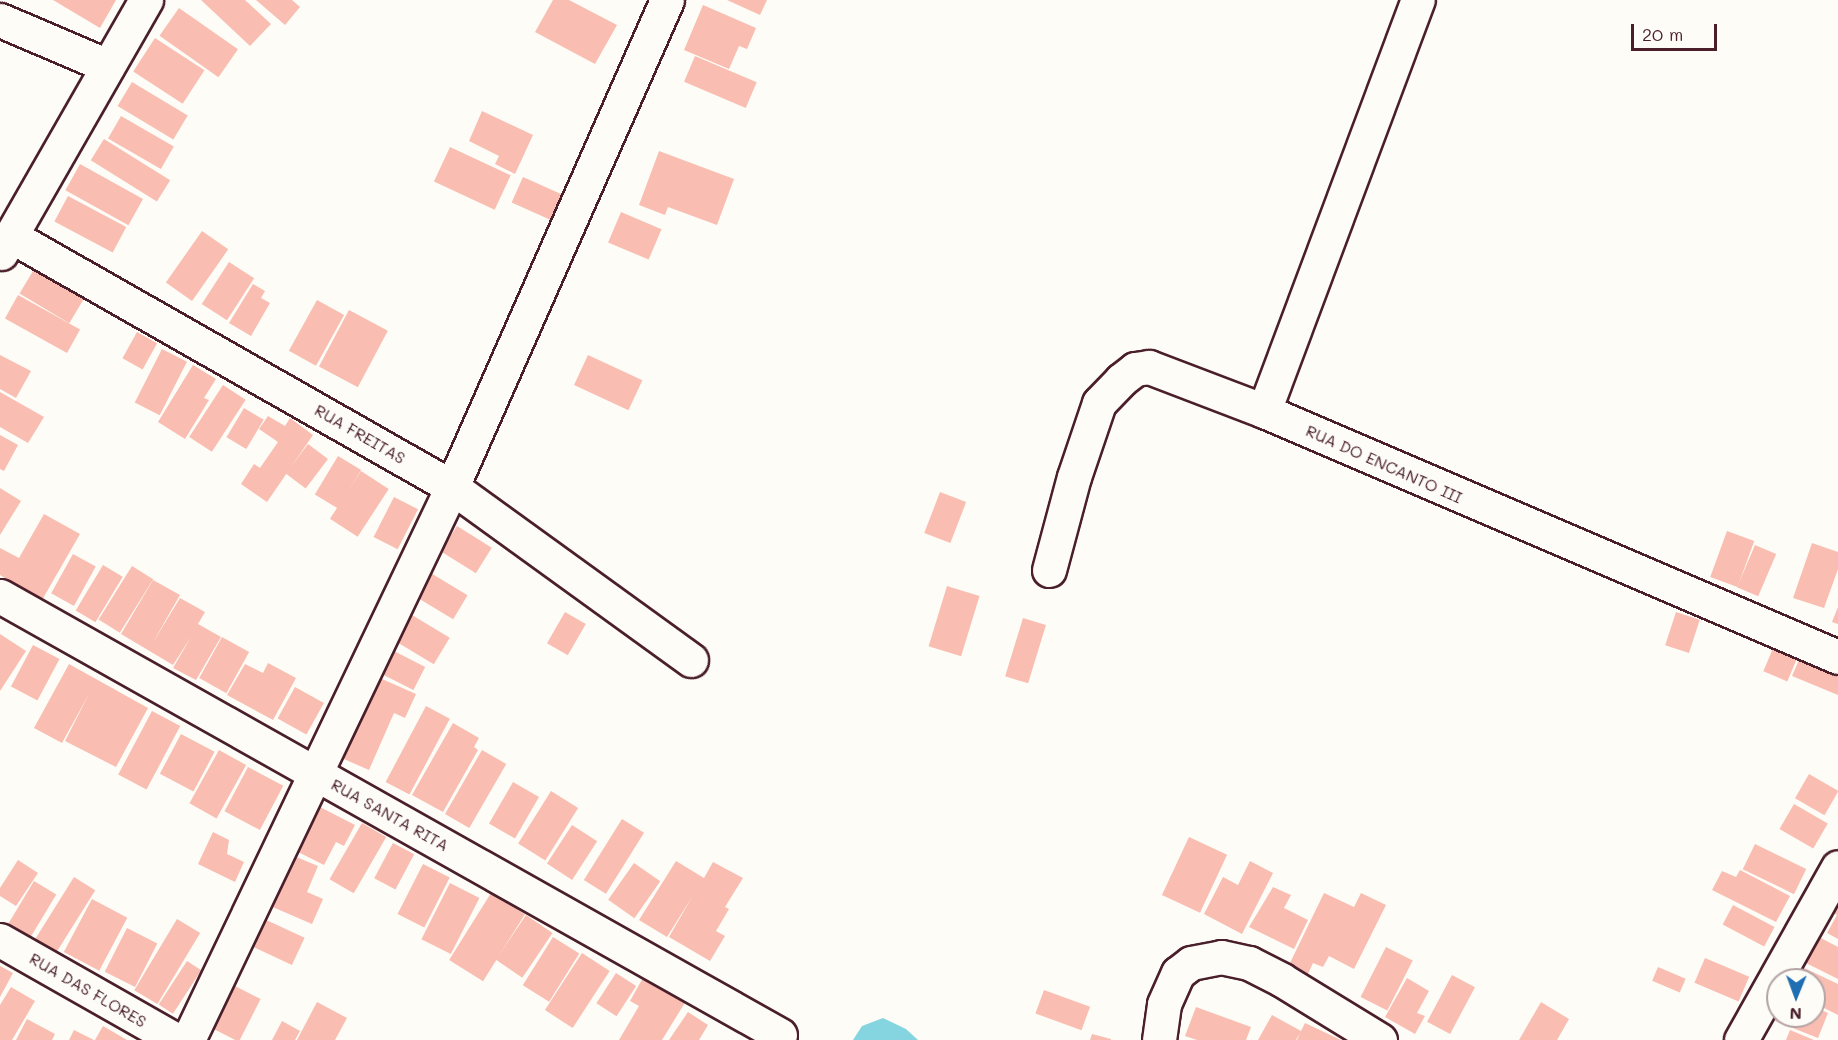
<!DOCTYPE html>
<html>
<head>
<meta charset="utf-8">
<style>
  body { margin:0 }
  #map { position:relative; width:1838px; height:1040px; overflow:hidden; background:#fdfcf7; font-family:Mali,sans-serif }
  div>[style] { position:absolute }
  .water>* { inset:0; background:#85d5e0 }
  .building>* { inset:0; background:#f9beb1; transform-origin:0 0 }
  .roads { filter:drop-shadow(2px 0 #4a1f2b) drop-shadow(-2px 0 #4a1f2b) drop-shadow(0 2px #4a1f2b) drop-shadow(0 -2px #4a1f2b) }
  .minor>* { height:33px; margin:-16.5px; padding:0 16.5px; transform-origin:16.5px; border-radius:16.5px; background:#fdfcf7 }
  span { translate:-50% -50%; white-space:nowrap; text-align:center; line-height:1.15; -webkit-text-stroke:5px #fdfcf7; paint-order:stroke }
  .street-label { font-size:16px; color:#4a1f2b }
  .north { position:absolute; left:1766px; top:968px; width:60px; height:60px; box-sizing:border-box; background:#fdfcf7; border:2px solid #b5a4a5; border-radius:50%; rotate:181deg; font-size:16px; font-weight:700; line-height:24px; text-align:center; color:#4a1f2b }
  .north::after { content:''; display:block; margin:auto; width:21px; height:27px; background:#1f6fb2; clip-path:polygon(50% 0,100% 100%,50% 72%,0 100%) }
  .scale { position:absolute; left:1631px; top:24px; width:86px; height:27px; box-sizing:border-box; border:3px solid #4a1f2b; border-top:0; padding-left:8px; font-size:18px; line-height:21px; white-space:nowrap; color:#4a1f2b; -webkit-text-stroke:4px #fdfcf7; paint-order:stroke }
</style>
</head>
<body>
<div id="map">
  <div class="water">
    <i style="clip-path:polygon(883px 1018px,906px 1029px,918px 1040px,853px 1040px,862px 1026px)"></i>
  </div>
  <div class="building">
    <i style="clip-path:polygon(53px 0,116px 0,100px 28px)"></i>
    <i style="clip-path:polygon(201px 0,245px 0,271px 24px,250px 46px)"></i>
    <i style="clip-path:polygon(256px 0,292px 0,300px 7px,285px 25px)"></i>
    <i style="clip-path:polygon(553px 0,569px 0,617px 25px,595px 64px,535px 32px)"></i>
    <i style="clip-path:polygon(727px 0,767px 0,760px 15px)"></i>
    <i style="clip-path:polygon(703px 5px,756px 28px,747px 49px,739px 46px,729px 69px,684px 50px)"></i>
    <i style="left:179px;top:8px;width:72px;height:34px;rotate:35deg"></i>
    <i style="left:155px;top:38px;width:59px;height:40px;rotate:33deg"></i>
    <i style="left:695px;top:56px;width:67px;height:28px;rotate:23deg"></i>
    <i style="left:132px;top:82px;width:65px;height:28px;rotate:31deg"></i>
    <i style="clip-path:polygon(482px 111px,533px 135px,515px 174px,495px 164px,499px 156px,469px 141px)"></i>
    <i style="left:121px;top:116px;width:61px;height:26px;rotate:30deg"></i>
    <i style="left:104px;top:139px;width:78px;height:25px;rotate:32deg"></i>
    <i style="left:450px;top:147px;width:67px;height:38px;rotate:25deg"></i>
    <i style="clip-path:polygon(659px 151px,734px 179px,717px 225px,668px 207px,665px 215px,639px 205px)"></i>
    <i style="left:80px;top:164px;width:72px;height:30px;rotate:29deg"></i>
    <i style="left:523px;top:177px;width:52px;height:28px;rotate:24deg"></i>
    <i style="left:68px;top:196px;width:66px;height:29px;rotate:28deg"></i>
    <i style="left:621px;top:212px;width:44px;height:33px;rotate:23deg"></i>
    <i style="left:202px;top:231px;width:32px;height:63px;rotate:35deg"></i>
    <i style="left:229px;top:262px;width:30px;height:50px;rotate:33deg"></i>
    <i style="left:36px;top:266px;width:58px;height:32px;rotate:31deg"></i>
    <i style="clip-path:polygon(253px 284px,265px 291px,261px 298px,270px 303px,251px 336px,229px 323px)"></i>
    <i style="left:18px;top:295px;width:71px;height:27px;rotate:29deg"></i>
    <i style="left:317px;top:300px;width:31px;height:58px;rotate:29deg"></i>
    <i style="left:349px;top:310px;width:44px;height:64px;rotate:28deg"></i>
    <i style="left:137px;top:332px;width:23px;height:30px;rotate:29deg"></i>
    <i style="left:162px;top:349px;width:28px;height:60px;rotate:27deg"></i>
    <i style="clip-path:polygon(0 355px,31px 371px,16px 398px,0 389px)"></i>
    <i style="left:588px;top:355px;width:60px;height:33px;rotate:25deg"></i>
    <i style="clip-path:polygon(193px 365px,216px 379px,204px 398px,209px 400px,185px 439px,158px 422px)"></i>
    <i style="left:223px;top:385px;width:27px;height:62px;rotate:33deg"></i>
    <i style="clip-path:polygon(0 392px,44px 417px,28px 443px,0 427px)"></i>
    <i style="left:244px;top:408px;width:23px;height:34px;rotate:31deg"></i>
    <i style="clip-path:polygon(268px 416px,285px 426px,290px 418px,313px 435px,267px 502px,241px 484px,254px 464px,260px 468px,278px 442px,259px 429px)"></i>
    <i style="clip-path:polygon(0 435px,18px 445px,4px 471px,0 469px)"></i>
    <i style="left:308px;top:444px;width:25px;height:37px;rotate:37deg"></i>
    <i style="left:338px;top:456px;width:27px;height:45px;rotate:31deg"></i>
    <i style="left:361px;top:471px;width:33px;height:57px;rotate:33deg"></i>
    <i style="clip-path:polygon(0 488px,21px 501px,0 535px)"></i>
    <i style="left:940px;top:492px;width:28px;height:44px;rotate:21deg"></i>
    <i style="left:394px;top:497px;width:27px;height:45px;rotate:27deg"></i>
    <i style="clip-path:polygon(44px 514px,80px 534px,42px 600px,0 575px,0 548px,19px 558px)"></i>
    <i style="left:457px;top:526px;width:41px;height:30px;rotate:32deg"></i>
    <i style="left:1727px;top:531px;width:29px;height:49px;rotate:20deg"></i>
    <i style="clip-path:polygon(1812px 543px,1838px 552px,1838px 569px,1824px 608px,1793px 598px)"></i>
    <i style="left:1755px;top:545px;width:23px;height:46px;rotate:23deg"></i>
    <i style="left:73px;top:554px;width:26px;height:45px;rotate:29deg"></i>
    <i style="left:103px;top:565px;width:23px;height:53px;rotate:31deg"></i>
    <i style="left:132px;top:566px;width:25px;height:63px;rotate:32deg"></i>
    <i style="left:429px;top:572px;width:45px;height:28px;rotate:31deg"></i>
    <i style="clip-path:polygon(153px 580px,180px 595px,152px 644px,180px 598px,205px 612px,198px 624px,221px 637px,196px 680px,173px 668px,191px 637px,173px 665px,121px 634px)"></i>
    <i style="left:947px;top:586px;width:34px;height:63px;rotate:17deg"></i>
    <i style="clip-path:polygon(1838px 607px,1838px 624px,1832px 622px)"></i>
    <i style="left:565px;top:612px;width:24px;height:36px;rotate:30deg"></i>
    <i style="left:1676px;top:612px;width:25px;height:35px;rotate:18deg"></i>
    <i style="left:412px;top:615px;width:44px;height:31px;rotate:31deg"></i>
    <i style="left:1023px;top:618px;width:24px;height:61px;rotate:17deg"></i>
    <i style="clip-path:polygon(0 634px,26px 651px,0 691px)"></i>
    <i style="left:222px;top:637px;width:31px;height:47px;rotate:29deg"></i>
    <i style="left:1777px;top:639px;width:26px;height:35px;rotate:23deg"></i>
    <i style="left:33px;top:645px;width:30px;height:47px;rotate:28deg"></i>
    <i style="left:394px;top:651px;width:35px;height:26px;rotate:27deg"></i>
    <i style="clip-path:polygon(1802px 653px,1838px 668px,1838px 695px,1792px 676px)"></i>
    <i style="clip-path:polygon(268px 663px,296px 678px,273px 720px,227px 695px,245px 664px,263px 673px)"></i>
    <i style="clip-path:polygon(69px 664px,148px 708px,116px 767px,65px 741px,89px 694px,62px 743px,34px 728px)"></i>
    <i style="clip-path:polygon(373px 675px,416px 694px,405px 718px,394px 713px,369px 770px,337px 756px)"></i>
    <i style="left:295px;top:687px;width:33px;height:36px;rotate:29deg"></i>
    <i style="left:426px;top:706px;width:27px;height:86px;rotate:28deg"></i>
    <i style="left:152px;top:711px;width:32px;height:72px;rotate:28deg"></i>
    <i style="clip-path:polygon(453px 723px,479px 738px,474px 747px,478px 750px,443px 812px,412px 795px)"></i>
    <i style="left:181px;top:734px;width:38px;height:45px;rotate:28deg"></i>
    <i style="left:219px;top:750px;width:31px;height:61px;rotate:29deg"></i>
    <i style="left:482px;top:750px;width:28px;height:74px;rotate:30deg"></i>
    <i style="left:248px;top:767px;width:40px;height:50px;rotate:28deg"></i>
    <i style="left:1809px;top:774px;width:34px;height:28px;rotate:30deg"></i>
    <i style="left:513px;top:782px;width:30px;height:48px;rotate:30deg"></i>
    <i style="left:551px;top:791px;width:32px;height:62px;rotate:32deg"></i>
    <i style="left:1794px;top:804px;width:39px;height:29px;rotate:30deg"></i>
    <i style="clip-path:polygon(318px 806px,355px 825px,344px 846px,336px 842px,324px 865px,296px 851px)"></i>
    <i style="left:622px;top:819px;width:26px;height:72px;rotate:32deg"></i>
    <i style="left:362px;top:823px;width:28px;height:65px;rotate:30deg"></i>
    <i style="left:572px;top:825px;width:30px;height:46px;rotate:33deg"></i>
    <i style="clip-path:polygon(213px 832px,229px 840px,227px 854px,244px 862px,235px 882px,198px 864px)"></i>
    <i style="left:1189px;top:837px;width:42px;height:64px;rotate:25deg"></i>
    <i style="left:393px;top:843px;width:24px;height:40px;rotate:28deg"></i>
    <i style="left:1755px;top:844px;width:57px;height:28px;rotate:26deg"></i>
    <i style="clip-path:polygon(289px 854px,318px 866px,307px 892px,323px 899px,312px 924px,268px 905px)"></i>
    <i style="clip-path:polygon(18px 860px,38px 873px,16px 906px,0 896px,0 888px)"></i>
    <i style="clip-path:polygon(676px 861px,704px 878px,713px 862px,743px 878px,725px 907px,729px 909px,716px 931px,725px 936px,710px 961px,669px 937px,692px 897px,667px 937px,639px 920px)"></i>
    <i style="clip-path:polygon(1250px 861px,1273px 873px,1242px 934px,1204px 914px,1223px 877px,1238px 885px)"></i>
    <i style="left:634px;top:863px;width:32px;height:45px;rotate:35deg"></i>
    <i style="left:423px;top:864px;width:30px;height:56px;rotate:27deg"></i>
    <i style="clip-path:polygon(1740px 870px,1790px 896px,1776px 922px,1712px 890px,1722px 871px,1736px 877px)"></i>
    <i style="left:74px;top:877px;width:25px;height:74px;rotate:32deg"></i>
    <i style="left:34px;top:881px;width:26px;height:51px;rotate:31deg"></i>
    <i style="left:450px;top:883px;width:33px;height:63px;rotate:27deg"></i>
    <i style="clip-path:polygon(1273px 887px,1291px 895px,1284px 908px,1308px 920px,1294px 949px,1249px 927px)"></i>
    <i style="left:491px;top:893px;width:40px;height:79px;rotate:32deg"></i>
    <i style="clip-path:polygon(1324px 893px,1354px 907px,1361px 893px,1386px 905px,1354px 969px,1329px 956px,1323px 967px,1313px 963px,1308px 974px,1289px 965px)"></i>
    <i style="left:92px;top:899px;width:40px;height:60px;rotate:28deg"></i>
    <i style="clip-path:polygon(1838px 899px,1838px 939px,1827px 933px,1837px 915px,1831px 912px)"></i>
    <i style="left:1733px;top:905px;width:47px;height:22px;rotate:28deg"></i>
    <i style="left:526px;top:915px;width:32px;height:54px;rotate:34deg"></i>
    <i style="left:262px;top:918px;width:47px;height:30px;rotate:25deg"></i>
    <i style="left:177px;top:919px;width:27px;height:83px;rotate:31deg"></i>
    <i style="left:127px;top:928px;width:34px;height:49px;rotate:27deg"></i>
    <i style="left:553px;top:937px;width:31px;height:57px;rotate:32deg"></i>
    <i style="clip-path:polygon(1819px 937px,1838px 947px,1838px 979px,1806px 963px)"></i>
    <i style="left:1386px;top:947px;width:30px;height:56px;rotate:27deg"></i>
    <i style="left:582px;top:953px;width:33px;height:68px;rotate:33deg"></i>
    <i style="left:1705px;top:958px;width:48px;height:27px;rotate:23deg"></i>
    <i style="left:187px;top:961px;width:17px;height:52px;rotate:33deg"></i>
    <i style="clip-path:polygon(0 966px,13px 973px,0 997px)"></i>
    <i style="left:1658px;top:967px;width:30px;height:15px;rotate:23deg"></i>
    <i style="clip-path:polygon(1802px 967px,1838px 984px,1838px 1015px,1814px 1003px,1814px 980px,1795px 980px)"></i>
    <i style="left:616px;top:973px;width:24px;height:36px;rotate:33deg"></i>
    <i style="left:1452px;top:975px;width:26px;height:53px;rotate:28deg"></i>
    <i style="clip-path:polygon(644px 976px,686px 1001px,662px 1040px,619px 1040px,639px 1006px,630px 1001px)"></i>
    <i style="clip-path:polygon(1407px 978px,1429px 991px,1417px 1013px,1425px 1016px,1415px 1034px,1385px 1017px)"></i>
    <i style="left:233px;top:985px;width:31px;height:48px;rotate:27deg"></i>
    <i style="clip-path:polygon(11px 987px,35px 1001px,12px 1040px,0 1040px,0 1005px)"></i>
    <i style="left:1044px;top:990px;width:49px;height:25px;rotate:20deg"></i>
    <i style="clip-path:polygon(317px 1002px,347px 1018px,335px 1040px,297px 1040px)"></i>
    <i style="clip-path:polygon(1541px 1002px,1569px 1019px,1557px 1040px,1519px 1040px)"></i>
    <i style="clip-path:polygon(1196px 1007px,1251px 1027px,1246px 1040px,1197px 1040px,1185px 1036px)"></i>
    <i style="clip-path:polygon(1814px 1007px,1828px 1013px,1818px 1038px,1775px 1021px,1777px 1016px,1814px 1016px)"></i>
    <i style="clip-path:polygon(688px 1012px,708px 1025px,699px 1040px,669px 1040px)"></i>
    <i style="clip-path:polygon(1272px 1015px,1301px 1031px,1305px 1023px,1341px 1040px,1297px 1040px,1300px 1033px,1296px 1040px,1258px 1040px)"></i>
    <i style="clip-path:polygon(27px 1019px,55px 1034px,52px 1040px,16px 1040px)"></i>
    <i style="clip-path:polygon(282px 1021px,300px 1031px,295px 1040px,272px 1040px)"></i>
    <i style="clip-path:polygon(103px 1026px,127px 1040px,95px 1040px)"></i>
    <i style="clip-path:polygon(74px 1030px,94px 1040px,69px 1040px)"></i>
    <i style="clip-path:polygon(1790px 1030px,1814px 1040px,1786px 1040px)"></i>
    <i style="clip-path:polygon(1092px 1034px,1111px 1039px,1111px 1040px,1090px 1040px)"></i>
  </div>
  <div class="roads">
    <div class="minor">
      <i style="left:0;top:20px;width:117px;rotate:23.1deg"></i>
      <i style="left:11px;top:236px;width:507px;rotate:29.65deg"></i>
      <i style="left:452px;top:487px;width:295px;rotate:35.9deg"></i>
      <i style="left:1px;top:253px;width:292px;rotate:-60.2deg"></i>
      <i style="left:1264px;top:411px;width:439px;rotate:-69.5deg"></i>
      <i style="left:1049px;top:570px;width:96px;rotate:-75deg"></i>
      <i style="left:1074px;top:477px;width:78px;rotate:-71.3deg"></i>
      <i style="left:1099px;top:403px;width:32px;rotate:-46deg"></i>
      <i style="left:1121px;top:380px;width:18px;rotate:-38deg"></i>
      <i style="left:1135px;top:369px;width:14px;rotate:-8deg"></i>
      <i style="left:1149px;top:367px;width:123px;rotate:20.9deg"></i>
      <i style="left:1264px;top:411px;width:624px;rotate:23.2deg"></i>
      <i style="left:0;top:596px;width:895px;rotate:29.37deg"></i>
      <i style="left:0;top:940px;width:202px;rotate:29.6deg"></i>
      <i style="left:188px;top:1040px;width:613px;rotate:-64.48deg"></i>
      <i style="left:452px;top:487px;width:532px;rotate:-66.18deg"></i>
      <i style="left:1159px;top:1040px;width:36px;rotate:-82deg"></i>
      <i style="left:1164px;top:1004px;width:34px;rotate:-66deg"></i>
      <i style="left:1178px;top:973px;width:16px;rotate:-38deg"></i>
      <i style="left:1191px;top:963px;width:31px;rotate:-11deg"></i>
      <i style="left:1221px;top:957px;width:29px;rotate:12deg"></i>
      <i style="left:1249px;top:963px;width:37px;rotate:27deg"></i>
      <i style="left:1282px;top:980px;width:115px;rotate:31.5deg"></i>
      <i style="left:1741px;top:1040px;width:198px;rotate:-60.7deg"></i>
    </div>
  </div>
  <div class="street-label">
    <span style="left:360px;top:434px;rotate:30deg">RUA FREITAS</span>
    <span style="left:1384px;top:464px;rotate:24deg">RUA DO ENCANTO III</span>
    <span style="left:390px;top:815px;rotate:29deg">RUA SANTA RITA</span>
    <span style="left:88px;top:990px;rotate:30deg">RUA DAS FLORES</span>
  </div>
  <div class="north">N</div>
  <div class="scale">20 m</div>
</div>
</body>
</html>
